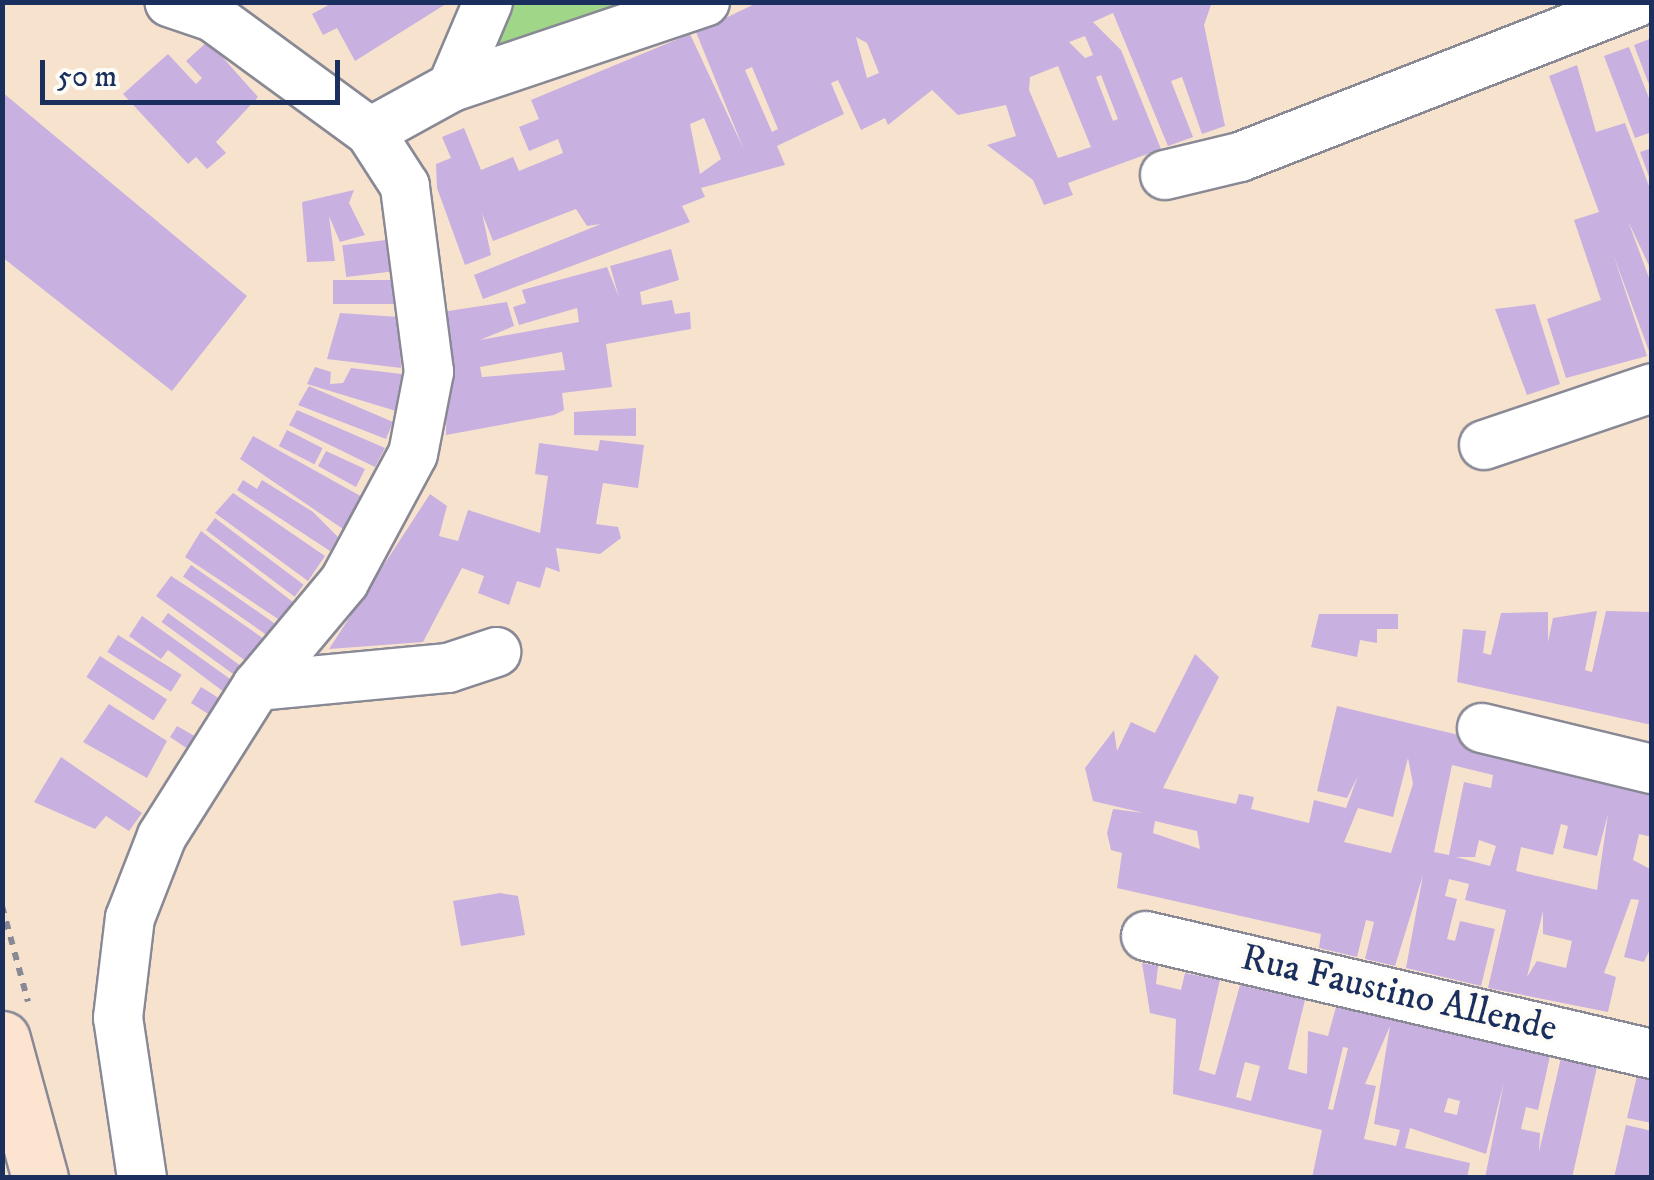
<!DOCTYPE html>
<html>
<head>
<meta charset="utf-8">
<style>
  body { margin:0 }
  #map { position:relative; width:1654px; height:1180px; overflow:hidden; background:#f7e3cd; font-family:"IM FELL DW Pica",serif }
  div>[style] { position:absolute }
  .green>* { inset:0; background:#9fd688 }
  .building>* { inset:0; background:#c8b0e0; transform-origin:0 0 }
  .path>* { height:6px; margin-top:-3px; transform-origin:0; background:repeating-linear-gradient(90deg,#898996 0 8px,transparent 0 16px) }
  .roads { filter:drop-shadow(2px 0 #898996) drop-shadow(-2px 0 #898996) drop-shadow(0 2px #898996) drop-shadow(0 -2px #898996) }
  .street>* { height:48px; margin:-24px; padding:0 24px; transform-origin:24px; border-radius:24px; background:#fff }
  .secondary>* { height:55px; margin:-27.5px; padding:0 27.5px; transform-origin:27.5px; border-radius:27.5px; background:#fde4d1 }
  span { translate:-50% -50%; white-space:nowrap; text-align:center; line-height:1.15; -webkit-text-stroke:8px #fdfcf7; paint-order:stroke }
  .street-label { font-size:38px; color:#1b2f5e }
  .frame { position:absolute; inset:0; border:5px solid #1b2f5e; pointer-events:none }
  .scale { position:absolute; left:40px; top:60px; width:300px; height:45px; box-sizing:border-box; border:5px solid #1b2f5e; border-top:0; padding-left:12px; font-size:30px; line-height:35px; white-space:nowrap; color:#1b2f5e; -webkit-text-stroke:8px #fdfcf7; paint-order:stroke }
</style>
</head>
<body>
<div id="map">
  <div class="green">
    <i style="clip-path:polygon(502px 3px,668px 3px,477px 63px)"></i>
  </div>
  <div class="building">
    <i style="clip-path:polygon(334px 2px,449px 2px,355px 61px,337px 28px,323px 35px,312px 14px)"></i>
    <i style="clip-path:polygon(evenodd,759px 2px,1212px 2px,1204px 25px,1225px 126px,1202px 134px,1182px 77px,1171px 81px,1193px 137px,1168px 146px,1113px 13px,1093px 22px,1121px 50px,1161px 149px,1068px 183px,1073px 195px,1044px 205px,1033px 180px,987px 145px,1016px 136px,1006px 105px,958px 115px,932px 90px,888px 125px,885px 118px,861px 130px,838px 80px,831px 83px,844px 114px,777px 146px,785px 165px,701px 188px,705px 197px,682px 206px,690px 222px,483px 299px,474px 275px,601px 224px,587px 226px,576px 209px,493px 241px,482px 213px,491px 255px,465px 265px,437px 188px,436px 164px,451px 158px,442px 137px,464px 128px,481px 170px,513px 157px,519px 171px,563px 153px,558px 139px,529px 151px,519px 127px,539px 119px,531px 100px,690px 34px,744px 150px,696px 32px,759px 2px,1085px 36px,1093px 55px,1085px 58px,1069px 42px,1085px 36px,759px 2px,856px 37px,867px 43px,879px 73px,867px 78px,856px 37px,759px 2px,1058px 66px,1091px 147px,1058px 158px,1029px 90px,1030px 77px,1058px 66px,759px 2px,752px 67px,778px 129px,772px 132px,745px 70px,752px 67px,759px 2px,1101px 75px,1118px 119px,1113px 121px,1096px 77px,1101px 75px,759px 2px,704px 118px,721px 159px,700px 174px,690px 124px,704px 118px)"></i>
    <i style="clip-path:polygon(1652px 38px,1652px 90px,1651px 90px,1634px 45px)"></i>
    <i style="clip-path:polygon(208px 41px,258px 97px,216px 142px,226px 153px,207px 169px,196px 157px,188px 164px,123px 94px,168px 54px,196px 84px,202px 78px,186px 61px)"></i>
    <i style="clip-path:polygon(1629px 47px,1652px 106px,1652px 132px,1635px 138px,1604px 56px)"></i>
    <i style="clip-path:polygon(1577px 65px,1596px 132px,1625px 123px,1652px 194px,1652px 272px,1628px 221px,1652px 286px,1652px 359px,1613px 254px,1647px 356px,1566px 378px,1547px 319px,1601px 300px,1574px 220px,1599px 212px,1549px 76px)"></i>
    <i style="clip-path:polygon(2px 92px,247px 296px,172px 391px,2px 257px)"></i>
    <i style="clip-path:polygon(1652px 148px,1652px 182px,1651px 182px,1640px 152px)"></i>
    <i style="clip-path:polygon(354px 190px,349px 203px,365px 235px,340px 242px,329px 216px,335px 261px,307px 262px,302px 202px)"></i>
    <i style="left:386px;top:240px;width:32px;height:44px;rotate:83deg"></i>
    <i style="clip-path:polygon(evenodd,671px 249px,679px 280px,640px 292px,642px 305px,672px 300px,675px 314px,690px 312px,691px 329px,606px 344px,612px 387px,562px 393px,564px 410px,554px 415px,446px 435px,448px 311px,507px 302px,514px 326px,480px 340px,579px 322px,577px 308px,519px 325px,513px 307px,526px 303px,522px 290px,607px 267px,619px 297px,610px 266px,671px 249px,562px 352px,565px 370px,482px 377px,480px 367px,562px 352px)"></i>
    <i style="left:394px;top:280px;width:24px;height:61px;rotate:90deg"></i>
    <i style="clip-path:polygon(1535px 304px,1560px 384px,1527px 395px,1495px 309px)"></i>
    <i style="clip-path:polygon(340px 313px,399px 317px,401px 368px,327px 359px)"></i>
    <i style="clip-path:polygon(315px 367px,331px 372px,330px 384px,343px 383px,351px 368px,402px 374px,396px 411px,307px 384px)"></i>
    <i style="clip-path:polygon(309px 386px,393px 422px,386px 439px,298px 405px)"></i>
    <i style="clip-path:polygon(636px 408px,636px 436px,574px 435px,574px 412px)"></i>
    <i style="clip-path:polygon(297px 410px,385px 448px,375px 467px,289px 425px)"></i>
    <i style="left:287px;top:430px;width:40px;height:18px;rotate:27deg"></i>
    <i style="clip-path:polygon(253px 436px,364px 498px,346px 531px,240px 459px)"></i>
    <i style="clip-path:polygon(600px 440px,644px 445px,638px 488px,603px 483px,596px 524px,618px 527px,621px 538px,600px 554px,556px 548px,560px 572px,546px 567px,540px 588px,517px 581px,509px 605px,478px 593px,484px 576px,462px 568px,423px 642px,329px 649px,430px 494px,447px 506px,439px 536px,458px 541px,468px 510px,540px 533px,548px 476px,535px 474px,539px 443px,598px 451px)"></i>
    <i style="clip-path:polygon(326px 451px,365px 469px,356px 487px,318px 466px)"></i>
    <i style="clip-path:polygon(243px 480px,257px 489px,262px 480px,313px 512px,338px 537px,330px 551px,237px 490px)"></i>
    <i style="clip-path:polygon(233px 493px,325px 556px,308px 581px,215px 513px)"></i>
    <i style="left:215px;top:518px;width:111px;height:15px;rotate:37deg"></i>
    <i style="clip-path:polygon(201px 531px,302px 609px,293px 629px,185px 557px)"></i>
    <i style="left:191px;top:565px;width:117px;height:14px;rotate:35deg"></i>
    <i style="clip-path:polygon(171px 576px,211px 602px,277px 648px,250px 664px,156px 596px)"></i>
    <i style="clip-path:polygon(1597px 611px,1585px 670px,1592px 672px,1606px 611px,1652px 612px,1652px 725px,1457px 682px,1463px 629px,1486px 631px,1483px 653px,1491px 655px,1501px 613px,1548px 612px,1548px 642px,1553px 618px)"></i>
    <i style="left:168px;top:613px;width:100px;height:11px;rotate:36deg"></i>
    <i style="clip-path:polygon(1319px 614px,1398px 614px,1398px 629px,1377px 629px,1377px 643px,1360px 640px,1357px 657px,1311px 647px)"></i>
    <i style="clip-path:polygon(142px 616px,240px 686px,232px 698px,168px 650px,161px 659px,129px 636px)"></i>
    <i style="left:118px;top:635px;width:75px;height:20px;rotate:32deg"></i>
    <i style="clip-path:polygon(evenodd,1195px 654px,1219px 677px,1163px 788px,1236px 804px,1239px 794px,1254px 797px,1251px 809px,1309px 823px,1314px 800px,1346px 808px,1358px 776px,1347px 798px,1317px 791px,1337px 706px,1623px 774px,1621px 786px,1649px 793px,1652px 837px,1639px 834px,1633px 860px,1652px 870px,1652px 945px,1644px 962px,1624px 957px,1639px 900px,1631px 899px,1604px 973px,1616px 977px,1608px 1012px,1488px 988px,1506px 910px,1465px 900px,1469px 884px,1449px 879px,1445px 896px,1457px 899px,1447px 939px,1455px 941px,1460px 921px,1495px 929px,1481px 986px,1406px 968px,1423px 875px,1395px 966px,1365px 959px,1374px 922px,1366px 920px,1357px 957px,1319px 948px,1321px 934px,1117px 888px,1122px 853px,1111px 850px,1107px 833px,1113px 809px,1144px 813px,1093px 801px,1085px 768px,1114px 730px,1117px 751px,1131px 722px,1155px 733px,1195px 654px,1408px 758px,1413px 784px,1391px 853px,1344px 842px,1358px 808px,1393px 817px,1408px 758px,1195px 654px,1452px 765px,1493px 775px,1491px 788px,1464px 782px,1449px 855px,1434px 852px,1452px 765px,1195px 654px,1608px 814px,1597px 890px,1516px 871px,1521px 847px,1553px 855px,1561px 824px,1568px 826px,1563px 848px,1597px 856px,1608px 814px,1195px 654px,1155px 821px,1197px 831px,1200px 849px,1153px 833px,1155px 821px,1195px 654px,1479px 840px,1496px 846px,1490px 866px,1456px 857px,1475px 857px,1479px 840px,1195px 654px,1543px 911px,1543px 934px,1572px 941px,1566px 968px,1537px 961px,1527px 977px,1543px 911px)"></i>
    <i style="left:100px;top:656px;width:80px;height:25px;rotate:33deg"></i>
    <i style="left:201px;top:687px;width:34px;height:19px;rotate:32deg"></i>
    <i style="clip-path:polygon(109px 704px,167px 741px,147px 778px,83px 742px)"></i>
    <i style="clip-path:polygon(177px 726px,200px 739px,191px 751px,170px 737px)"></i>
    <i style="clip-path:polygon(61px 757px,142px 813px,129px 831px,106px 816px,95px 829px,34px 802px)"></i>
    <i style="clip-path:polygon(500px 893px,518px 896px,525px 935px,461px 946px,453px 901px)"></i>
    <i style="clip-path:polygon(evenodd,1142px 963px,1158px 966px,1156px 984px,1181px 990px,1185px 973px,1220px 980px,1199px 1070px,1215px 1075px,1240px 985px,1305px 1000px,1288px 1069px,1307px 1074px,1308px 1031px,1328px 1036px,1336px 1007px,1550px 1056px,1538px 1110px,1526px 1107px,1521px 1129px,1540px 1133px,1539px 1152px,1561px 1058px,1597px 1067px,1572px 1178px,1485px 1178px,1504px 1082px,1486px 1154px,1410px 1128px,1405px 1148px,1470px 1163px,1467px 1178px,1312px 1178px,1322px 1130px,1173px 1094px,1176px 1019px,1150px 1013px,1142px 963px,1390px 1026px,1374px 1124px,1400px 1130px,1396px 1146px,1364px 1139px,1376px 1086px,1365px 1084px,1390px 1026px,1142px 963px,1343px 1047px,1348px 1048px,1333px 1110px,1328px 1109px,1343px 1047px,1142px 963px,1245px 1062px,1260px 1066px,1251px 1101px,1236px 1097px,1245px 1062px,1142px 963px,1448px 1098px,1460px 1101px,1457px 1115px,1444px 1112px,1448px 1098px)"></i>
    <i style="clip-path:polygon(1637px 1076px,1652px 1079px,1652px 1123px,1627px 1118px)"></i>
    <i style="clip-path:polygon(1626px 1125px,1652px 1131px,1652px 1178px,1614px 1178px)"></i>
  </div>
  <div class="path">
    <i style="left:2px;top:906px;width:99px;rotate:74.8deg"></i>
  </div>
  <div class="roads">
    <div class="street">
      <i style="left:452px;top:87px;width:92px;rotate:-67deg"></i>
      <i style="left:370px;top:132px;width:94px;rotate:-28.8deg"></i>
      <i style="left:452px;top:87px;width:267px;rotate:-18.6deg"></i>
      <i style="left:1165px;top:175px;width:77px;rotate:-13.5deg"></i>
      <i style="left:1240px;top:157px;width:426px;rotate:-21.3deg"></i>
      <i style="left:1484px;top:445px;width:177px;rotate:-18.7deg"></i>
      <i style="left:257px;top:686px;width:192px;rotate:-5.4deg"></i>
      <i style="left:448px;top:668px;width:51px;rotate:-18.4deg"></i>
      <i style="left:1482px;top:728px;width:175px;rotate:13.6deg"></i>
      <i style="left:1146px;top:936px;width:520px;rotate:13.13deg"></i>
      <i style="left:142px;top:1178px;width:162px;rotate:-98.5deg"></i>
      <i style="left:118px;top:1018px;width:101px;rotate:-83.2deg"></i>
      <i style="left:130px;top:918px;width:88px;rotate:-68.7deg"></i>
      <i style="left:162px;top:836px;width:178px;rotate:-57.7deg"></i>
      <i style="left:257px;top:686px;width:136px;rotate:-50.1deg"></i>
      <i style="left:344px;top:582px;width:145px;rotate:-61.7deg"></i>
      <i style="left:413px;top:454px;width:84px;rotate:-79deg"></i>
      <i style="left:429px;top:372px;width:188px;rotate:-97.4deg"></i>
      <i style="left:405px;top:186px;width:64px;rotate:-122.9deg"></i>
      <i style="left:370px;top:132px;width:195px;rotate:-143.8deg"></i>
      <i style="left:213px;top:17px;width:46px;rotate:-161.2deg"></i>
    </div>
    <div class="secondary">
      <i style="left:2px;top:1039px;width:144px;rotate:74.7deg"></i>
    </div>
  </div>
  <div class="street-label">
    <span style="left:1399px;top:994px;rotate:13deg">Rua Faustino Allende</span>
  </div>
  <div class="frame"></div>
  <div class="scale">50 m</div>
</div>
</body>
</html>
